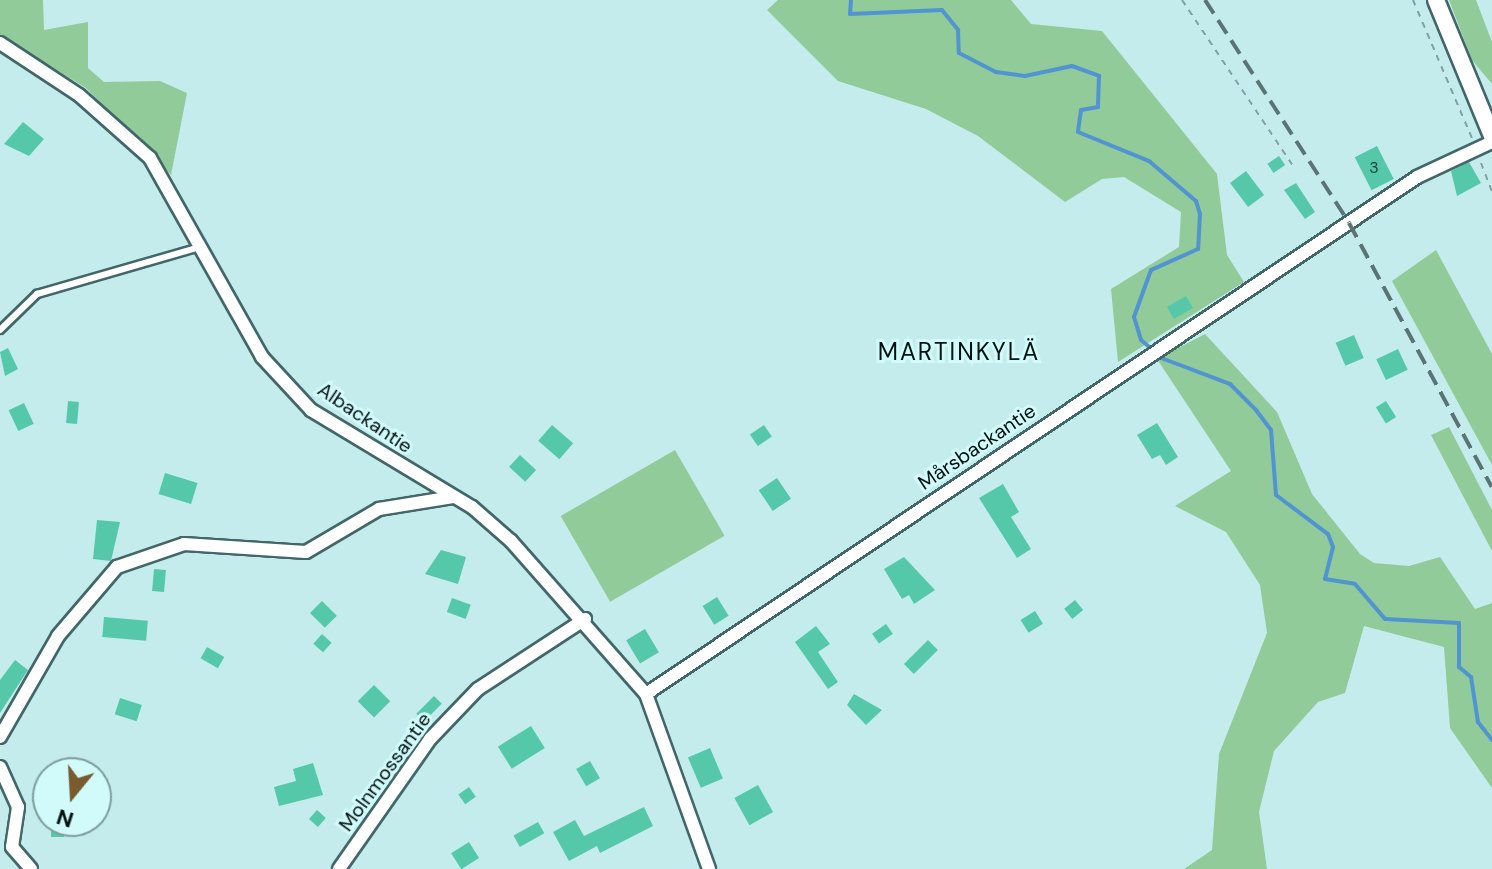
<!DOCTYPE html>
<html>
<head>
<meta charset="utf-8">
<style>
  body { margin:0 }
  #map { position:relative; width:1492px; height:869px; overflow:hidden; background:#c4eced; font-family:"DM Sans",sans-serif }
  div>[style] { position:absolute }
  .green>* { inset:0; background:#90cb99; transform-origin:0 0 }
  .stream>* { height:4px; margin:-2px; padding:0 2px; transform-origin:2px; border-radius:2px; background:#5294d1 }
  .building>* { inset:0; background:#55c8aa; transform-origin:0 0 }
  .path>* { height:2px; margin-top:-1px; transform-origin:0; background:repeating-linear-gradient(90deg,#81a0a0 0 6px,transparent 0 12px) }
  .roads { filter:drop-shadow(2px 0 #436769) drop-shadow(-2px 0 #436769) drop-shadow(0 2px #436769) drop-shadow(0 -2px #436769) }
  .service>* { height:6px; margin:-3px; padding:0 3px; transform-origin:3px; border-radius:3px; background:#fff }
  .minor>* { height:12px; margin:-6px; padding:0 6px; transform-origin:6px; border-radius:6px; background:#fff }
  .tertiary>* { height:16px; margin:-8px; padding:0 8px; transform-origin:8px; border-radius:8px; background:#fff }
  .rail>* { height:4px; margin-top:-2px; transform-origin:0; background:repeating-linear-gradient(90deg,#5a7374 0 16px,transparent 0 24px) }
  span { translate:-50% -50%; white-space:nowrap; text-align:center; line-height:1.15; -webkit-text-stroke:6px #d1fafb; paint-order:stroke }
  .number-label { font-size:16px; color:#183f37 }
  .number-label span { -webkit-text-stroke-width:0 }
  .street-label { font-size:20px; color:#031111 }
  .quarter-label { font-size:24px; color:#031111; letter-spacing:2px }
  .north { position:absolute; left:32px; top:757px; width:80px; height:80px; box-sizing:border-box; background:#d1fafb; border:2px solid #7f9d9d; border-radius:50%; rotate:198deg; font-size:22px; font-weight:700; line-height:32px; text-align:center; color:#031111 }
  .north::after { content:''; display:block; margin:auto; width:28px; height:36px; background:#7a5b30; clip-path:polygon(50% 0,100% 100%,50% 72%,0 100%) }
</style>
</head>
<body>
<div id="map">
  <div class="green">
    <i style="clip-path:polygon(0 0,43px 0,44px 30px,88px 22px,88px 68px,104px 82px,160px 81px,187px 93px,171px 175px,86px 88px,0 35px)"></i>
    <i style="clip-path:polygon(778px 0,1011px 0,1031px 24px,1102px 31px,1217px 174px,1227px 255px,1244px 282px,1118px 362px,1111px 289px,1179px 247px,1181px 212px,1124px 177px,1102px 179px,1065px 202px,978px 136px,926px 109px,838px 81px,767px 10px)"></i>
    <i style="clip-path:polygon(1449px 0,1476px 0,1492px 42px,1492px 84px,1472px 60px)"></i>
    <i style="clip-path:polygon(1436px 250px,1492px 354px,1492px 465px,1392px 281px)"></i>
    <i style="clip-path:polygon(1205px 334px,1277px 412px,1312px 494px,1360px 554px,1374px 563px,1409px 566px,1440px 557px,1475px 609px,1492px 603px,1492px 788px,1450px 728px,1444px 647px,1364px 626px,1345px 693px,1318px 702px,1274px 751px,1259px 812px,1267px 869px,1184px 869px,1212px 850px,1219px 754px,1267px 633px,1260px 585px,1226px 532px,1175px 506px,1231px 471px,1157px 359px)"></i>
    <i style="clip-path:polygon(1449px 427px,1492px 510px,1492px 551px,1431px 435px)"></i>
    <i style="left:675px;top:450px;width:99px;height:132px;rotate:60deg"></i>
  </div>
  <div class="stream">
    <i style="left:851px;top:0;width:14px;rotate:94deg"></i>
    <i style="left:850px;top:14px;width:92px;rotate:-2.5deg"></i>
    <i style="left:942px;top:10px;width:26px;rotate:51deg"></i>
    <i style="left:958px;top:30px;width:23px;rotate:88deg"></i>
    <i style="left:959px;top:53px;width:42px;rotate:27.2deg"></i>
    <i style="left:996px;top:72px;width:29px;rotate:8deg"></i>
    <i style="left:1025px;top:76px;width:48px;rotate:-12deg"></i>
    <i style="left:1072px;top:66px;width:29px;rotate:20deg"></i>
    <i style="left:1099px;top:76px;width:31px;rotate:92deg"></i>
    <i style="left:1098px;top:107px;width:17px;rotate:170deg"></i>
    <i style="left:1081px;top:110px;width:22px;rotate:98deg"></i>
    <i style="left:1078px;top:132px;width:77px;rotate:22.2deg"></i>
    <i style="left:1149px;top:161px;width:62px;rotate:40.4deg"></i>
    <i style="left:1196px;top:201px;width:14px;rotate:73deg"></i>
    <i style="left:1200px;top:214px;width:35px;rotate:93deg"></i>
    <i style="left:1198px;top:249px;width:51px;rotate:155.9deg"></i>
    <i style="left:1151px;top:270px;width:50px;rotate:109.9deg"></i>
    <i style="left:1134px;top:317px;width:24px;rotate:73deg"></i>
    <i style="left:1141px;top:340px;width:30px;rotate:40deg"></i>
    <i style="left:1164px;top:359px;width:71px;rotate:20.7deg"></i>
    <i style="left:1230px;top:384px;width:37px;rotate:45deg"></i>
    <i style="left:1256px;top:410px;width:25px;rotate:53deg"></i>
    <i style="left:1271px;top:430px;width:65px;rotate:85.6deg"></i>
    <i style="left:1276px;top:495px;width:65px;rotate:36.9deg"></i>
    <i style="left:1328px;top:534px;width:14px;rotate:69deg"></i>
    <i style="left:1333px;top:547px;width:33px;rotate:104deg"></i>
    <i style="left:1325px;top:579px;width:30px;rotate:9deg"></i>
    <i style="left:1355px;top:584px;width:46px;rotate:49.4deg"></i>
    <i style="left:1385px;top:619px;width:74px;rotate:3.1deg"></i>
    <i style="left:1459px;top:623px;width:44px;rotate:90deg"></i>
    <i style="left:1459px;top:667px;width:16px;rotate:40deg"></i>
    <i style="left:1471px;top:677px;width:46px;rotate:81.2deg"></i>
    <i style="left:1478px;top:722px;width:23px;rotate:52deg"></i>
  </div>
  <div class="building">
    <i style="clip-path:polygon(23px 122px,44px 139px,29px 156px,4px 144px)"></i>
    <i style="left:1377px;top:146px;width:37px;height:25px;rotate:63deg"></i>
    <i style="left:1279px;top:156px;width:11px;height:14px;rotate:56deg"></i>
    <i style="clip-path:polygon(1469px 162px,1481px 183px,1457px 196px,1451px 171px)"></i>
    <i style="left:1246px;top:171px;width:30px;height:20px;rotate:53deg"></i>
    <i style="clip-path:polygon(1296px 183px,1315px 212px,1305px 219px,1284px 190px)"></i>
    <i style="left:1186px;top:296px;width:14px;height:22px;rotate:60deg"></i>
    <i style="left:1354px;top:335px;width:25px;height:20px;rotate:67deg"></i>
    <i style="clip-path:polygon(8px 348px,18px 369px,5px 376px,0 352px)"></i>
    <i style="left:1398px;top:349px;width:23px;height:24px;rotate:65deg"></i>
    <i style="left:68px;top:401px;width:11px;height:22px;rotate:5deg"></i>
    <i style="left:1386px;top:401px;width:19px;height:12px;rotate:58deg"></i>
    <i style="left:24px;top:403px;width:23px;height:17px;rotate:65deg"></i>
    <i style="clip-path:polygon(1157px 423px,1178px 457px,1166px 465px,1160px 455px,1152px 459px,1137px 435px)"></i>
    <i style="left:552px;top:425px;width:28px;height:21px;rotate:41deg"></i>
    <i style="left:764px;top:425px;width:14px;height:17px;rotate:56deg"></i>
    <i style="left:520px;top:455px;width:22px;height:16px;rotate:43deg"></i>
    <i style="left:165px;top:473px;width:34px;height:22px;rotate:17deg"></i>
    <i style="left:777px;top:478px;width:25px;height:22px;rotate:56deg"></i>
    <i style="clip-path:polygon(1003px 484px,1019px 512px,1011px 517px,1031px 549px,1017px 558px,979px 498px)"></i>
    <i style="clip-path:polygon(97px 520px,120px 522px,111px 561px,93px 559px)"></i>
    <i style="clip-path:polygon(441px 550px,466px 557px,458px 584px,425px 574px)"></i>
    <i style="clip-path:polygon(904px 557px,935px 590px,914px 604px,909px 595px,902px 599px,884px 569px)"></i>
    <i style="left:154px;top:569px;width:12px;height:22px;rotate:5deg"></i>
    <i style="left:717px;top:597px;width:22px;height:17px;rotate:58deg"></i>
    <i style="left:452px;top:598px;width:20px;height:15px;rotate:20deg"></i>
    <i style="left:1075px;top:600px;width:13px;height:14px;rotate:51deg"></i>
    <i style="left:322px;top:601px;width:21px;height:17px;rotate:45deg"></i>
    <i style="left:1035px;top:611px;width:15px;height:17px;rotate:58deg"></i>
    <i style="left:104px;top:617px;width:44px;height:20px;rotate:5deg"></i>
    <i style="left:886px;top:624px;width:12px;height:17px;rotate:55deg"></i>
    <i style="clip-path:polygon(816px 626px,830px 644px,818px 652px,838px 682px,828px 689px,795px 642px)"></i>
    <i style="left:645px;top:629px;width:27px;height:22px;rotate:59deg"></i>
    <i style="left:322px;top:634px;width:13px;height:13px;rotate:42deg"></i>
    <i style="left:928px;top:640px;width:14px;height:34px;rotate:45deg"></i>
    <i style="left:207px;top:647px;width:20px;height:13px;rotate:30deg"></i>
    <i style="clip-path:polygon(15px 660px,28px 670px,0 713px,0 680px)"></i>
    <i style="left:374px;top:685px;width:23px;height:23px;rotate:45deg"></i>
    <i style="clip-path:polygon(854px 694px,882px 710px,866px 725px,847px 705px)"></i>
    <i style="left:434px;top:696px;width:11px;height:25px;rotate:45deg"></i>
    <i style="left:120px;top:698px;width:23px;height:17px;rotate:18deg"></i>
    <i style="left:531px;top:726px;width:26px;height:39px;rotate:58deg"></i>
    <i style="left:710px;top:748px;width:33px;height:24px;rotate:67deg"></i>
    <i style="left:590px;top:761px;width:20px;height:16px;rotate:60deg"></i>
    <i style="clip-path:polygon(313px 763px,323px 795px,279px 806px,274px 787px,296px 781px,293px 769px)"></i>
    <i style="left:758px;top:785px;width:31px;height:27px;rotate:61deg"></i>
    <i style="left:469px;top:787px;width:12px;height:13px;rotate:55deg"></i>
    <i style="clip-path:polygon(644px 807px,653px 826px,600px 853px,597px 846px,569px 861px,553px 832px,575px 820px,584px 836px)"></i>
    <i style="left:317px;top:810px;width:12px;height:12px;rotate:42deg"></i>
    <i style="left:51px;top:822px;width:13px;height:15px"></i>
    <i style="left:538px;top:822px;width:13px;height:28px;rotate:61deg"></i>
    <i style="left:469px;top:842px;width:19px;height:21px;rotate:58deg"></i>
  </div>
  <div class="path">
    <i style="left:1182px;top:0;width:203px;rotate:56.2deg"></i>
    <i style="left:1413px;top:0;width:150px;rotate:66.9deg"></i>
    <i style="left:1481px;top:163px;width:30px;rotate:69deg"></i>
  </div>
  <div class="roads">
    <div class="service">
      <i style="left:0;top:330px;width:52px;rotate:-44.2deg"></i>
      <i style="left:37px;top:294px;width:170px;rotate:-16.1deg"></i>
    </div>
    <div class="minor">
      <i style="left:0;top:43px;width:95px;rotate:33.4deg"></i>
      <i style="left:79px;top:95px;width:95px;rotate:41.6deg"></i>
      <i style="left:150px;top:158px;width:228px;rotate:60.6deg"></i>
      <i style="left:262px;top:357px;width:72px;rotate:47.2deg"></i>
      <i style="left:311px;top:410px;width:188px;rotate:31.1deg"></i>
      <i style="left:472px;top:507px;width:52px;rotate:41.1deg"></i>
      <i style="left:511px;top:541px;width:204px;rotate:48.6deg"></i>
      <i style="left:0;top:737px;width:116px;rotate:-60.1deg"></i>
      <i style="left:58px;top:636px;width:91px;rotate:-49.5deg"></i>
      <i style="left:117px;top:567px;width:71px;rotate:-18.9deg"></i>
      <i style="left:184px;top:544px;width:122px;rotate:3.8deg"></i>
      <i style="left:306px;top:552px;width:85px;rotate:-30.5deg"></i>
      <i style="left:379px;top:509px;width:75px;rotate:-9.2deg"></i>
      <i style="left:0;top:767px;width:44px;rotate:65.8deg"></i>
      <i style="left:18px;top:807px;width:40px;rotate:98.5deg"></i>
      <i style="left:12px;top:847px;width:29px;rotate:49deg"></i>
      <i style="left:339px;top:869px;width:159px;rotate:-55deg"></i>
      <i style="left:430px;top:739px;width:69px;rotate:-46.2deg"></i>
      <i style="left:478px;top:689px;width:128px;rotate:-33.2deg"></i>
      <i style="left:709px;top:869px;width:186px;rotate:-109.8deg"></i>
      <i style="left:646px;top:694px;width:928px;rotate:-33.84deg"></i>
      <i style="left:1417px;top:177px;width:83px;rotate:-25deg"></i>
    </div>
    <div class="tertiary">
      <i style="left:1436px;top:0;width:147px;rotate:67.6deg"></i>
    </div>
  </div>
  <div class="rail">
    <i style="left:1205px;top:0;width:265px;rotate:57.1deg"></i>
    <i style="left:1349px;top:223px;width:300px;rotate:61.6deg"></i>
  </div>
  <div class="number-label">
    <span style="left:1374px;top:168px">3</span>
  </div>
  <div class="street-label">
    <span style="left:365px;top:418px;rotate:34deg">Albackantie</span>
    <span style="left:977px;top:447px;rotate:-34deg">Mårsbackantie</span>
    <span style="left:385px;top:772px;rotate:-54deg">Molnmossantie</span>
  </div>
  <div class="quarter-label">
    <span style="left:959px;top:352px">MARTINKYLÄ</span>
  </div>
  <div class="north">N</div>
</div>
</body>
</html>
